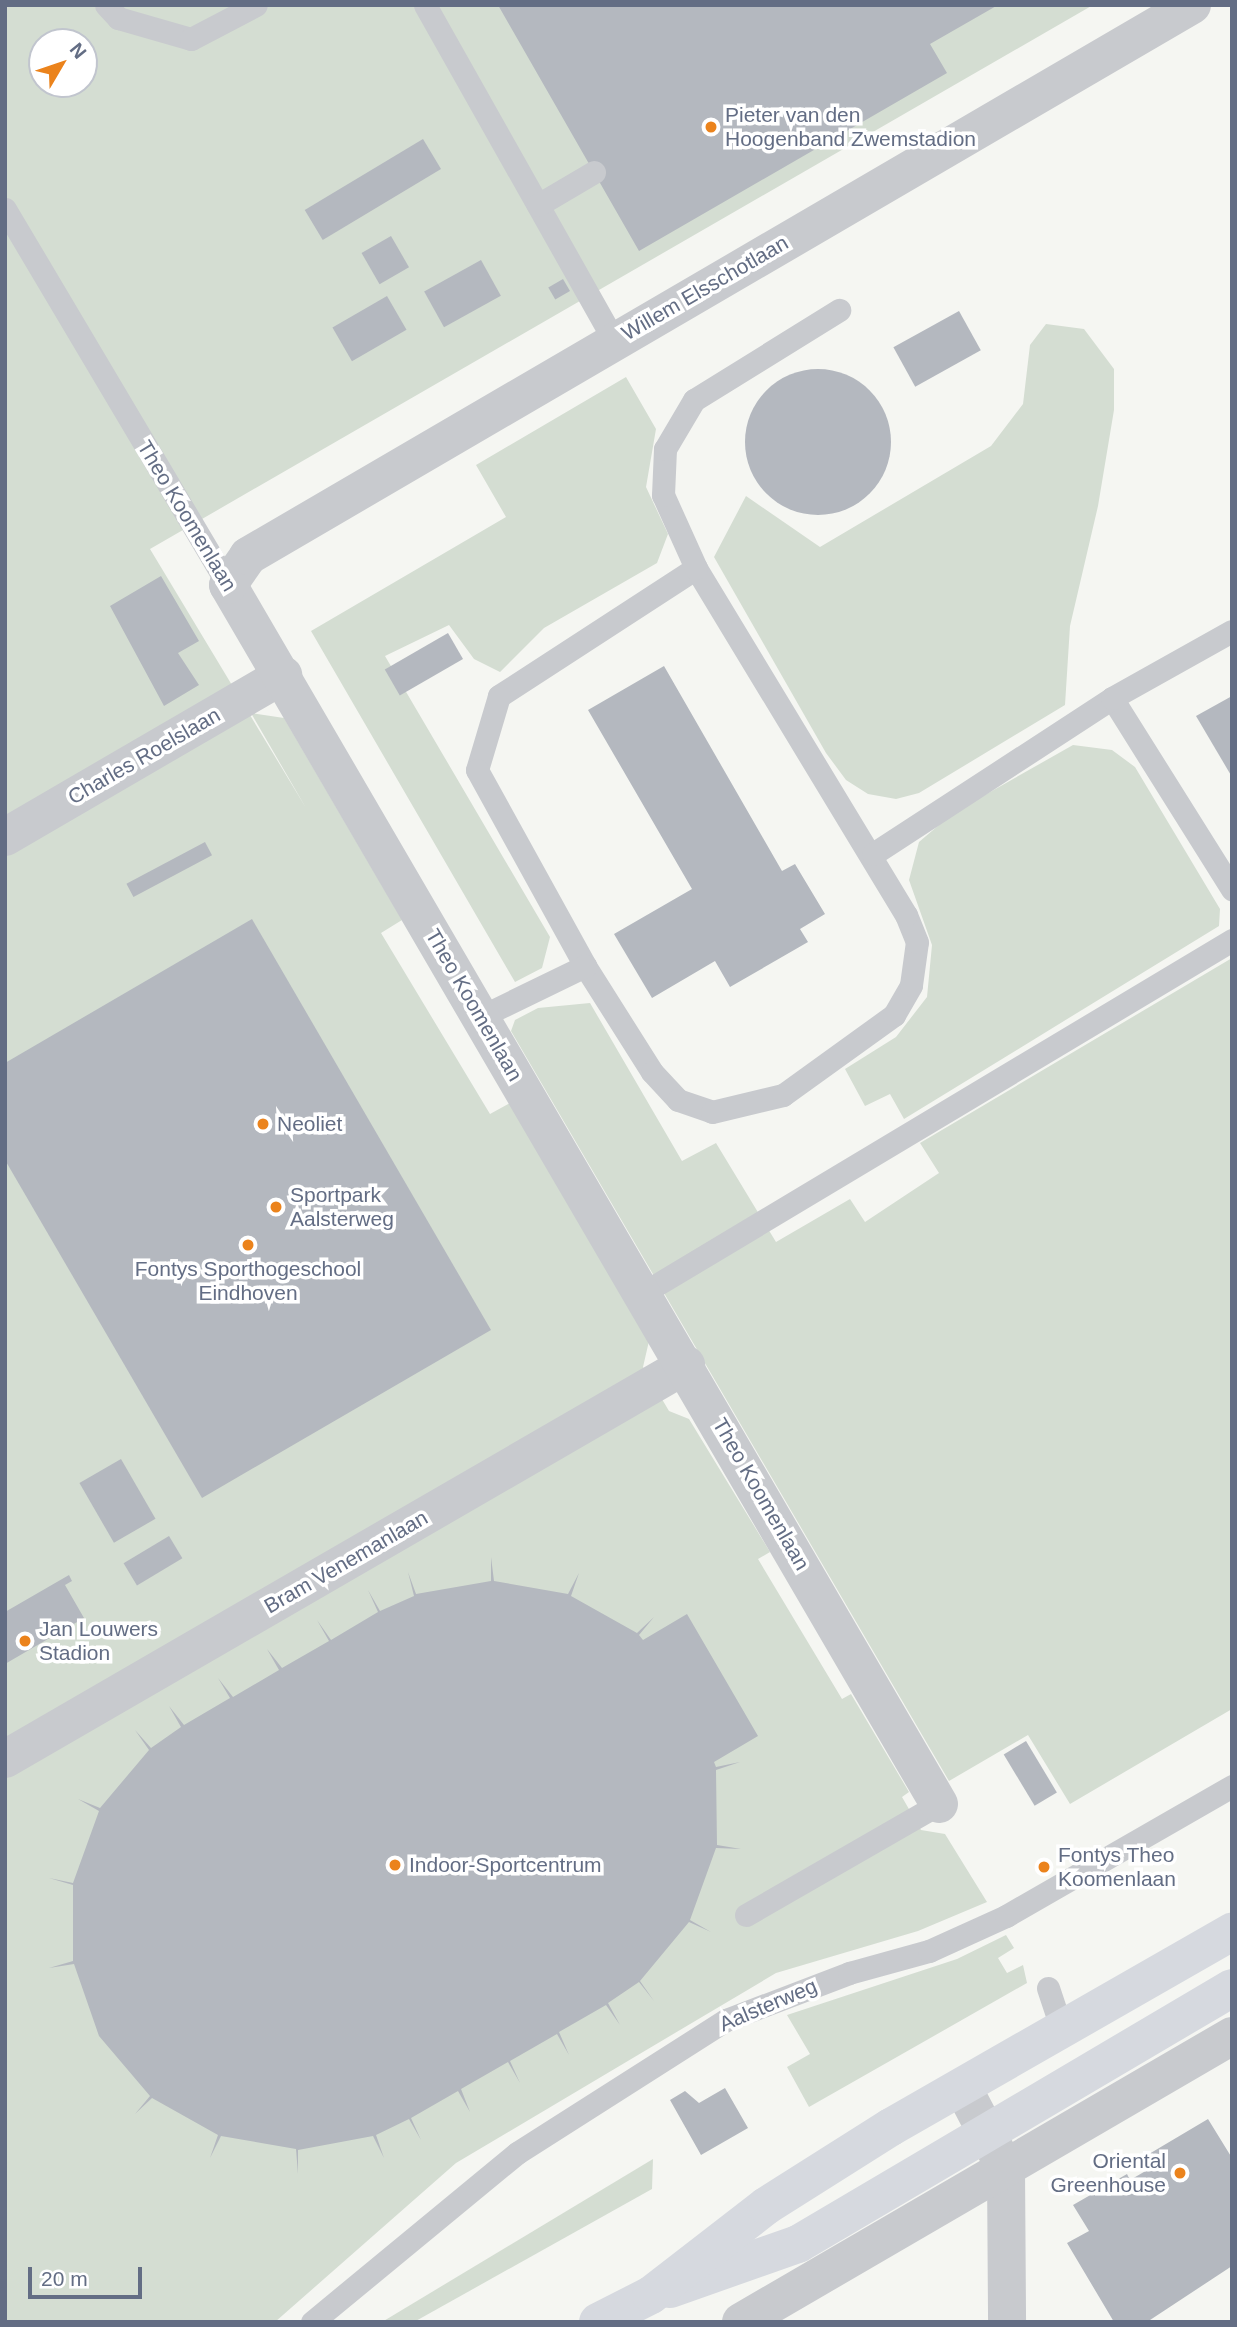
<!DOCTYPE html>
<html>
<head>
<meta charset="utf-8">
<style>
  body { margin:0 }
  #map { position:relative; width:1237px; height:2327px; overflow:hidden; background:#f5f6f2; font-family:Arial,sans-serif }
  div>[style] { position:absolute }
  .green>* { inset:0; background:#d4ddd2 }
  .building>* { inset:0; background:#b4b8bf; transform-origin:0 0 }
  .round { border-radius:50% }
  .lane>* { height:23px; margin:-11.5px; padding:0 11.5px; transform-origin:11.5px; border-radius:11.5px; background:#c8cace }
  .street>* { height:38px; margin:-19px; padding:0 19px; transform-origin:19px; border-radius:19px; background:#c8cace }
  .secondary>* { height:38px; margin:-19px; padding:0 19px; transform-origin:19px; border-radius:19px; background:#d6d9df }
  .dots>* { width:19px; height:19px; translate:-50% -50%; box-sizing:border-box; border:4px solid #fff; border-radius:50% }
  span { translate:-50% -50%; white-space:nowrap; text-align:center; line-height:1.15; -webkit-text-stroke:7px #fff; paint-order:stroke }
  .poi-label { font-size:21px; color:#636d84 }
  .left { translate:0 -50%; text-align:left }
  .right { translate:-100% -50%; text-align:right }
  .street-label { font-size:21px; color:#636d84 }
  .frame { position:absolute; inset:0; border:7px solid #636d84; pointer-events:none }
  .north { position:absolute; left:28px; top:28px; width:70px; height:70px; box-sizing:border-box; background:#fff; border:2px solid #c1c5ce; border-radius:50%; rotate:51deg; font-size:19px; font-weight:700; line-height:28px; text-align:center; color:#636d84 }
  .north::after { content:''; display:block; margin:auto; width:24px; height:32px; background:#eb831c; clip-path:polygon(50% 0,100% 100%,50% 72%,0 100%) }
  .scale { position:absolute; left:28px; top:2267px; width:114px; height:32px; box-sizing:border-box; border:4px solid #636d84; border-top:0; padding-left:9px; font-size:21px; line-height:24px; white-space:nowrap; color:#636d84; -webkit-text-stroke:5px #fff; paint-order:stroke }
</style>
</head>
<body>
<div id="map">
  <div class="green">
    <i style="clip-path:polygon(evenodd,5px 5px,1093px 5px,150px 549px,306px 808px,251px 713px,284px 718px,402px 920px,381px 933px,490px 1114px,510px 1103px,649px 1341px,643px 1367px,669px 1411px,689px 1419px,770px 1552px,758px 1559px,842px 1699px,851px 1694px,909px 1792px,902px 1797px,921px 1830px,945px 1834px,987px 1902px,918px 1931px,776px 1973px,456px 2163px,275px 2322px,5px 2322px,5px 5px,42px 42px,84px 42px,84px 84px,42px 84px,42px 42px)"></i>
    <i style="clip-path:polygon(1046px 324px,1084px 329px,1114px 369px,1114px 410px,1098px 506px,1070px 626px,1065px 705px,919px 793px,896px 799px,868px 794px,846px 780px,826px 753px,714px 557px,746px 496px,820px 547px,991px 446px,1023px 404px,1030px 345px)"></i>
    <i style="clip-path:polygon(626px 377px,656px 429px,646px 487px,668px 534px,657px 563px,544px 628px,500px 672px,474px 659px,449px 625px,385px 656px,550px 937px,542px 968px,515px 982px,311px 631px,506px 517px,476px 465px)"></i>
    <i style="clip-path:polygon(1073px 745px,1112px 750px,1135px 767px,1220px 909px,1219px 926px,904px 1119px,890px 1094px,865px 1106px,845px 1069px,896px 1037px,927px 997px,932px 945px,909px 880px,919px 842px,953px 813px)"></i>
    <i style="clip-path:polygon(1232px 958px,1232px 1709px,1070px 1804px,1028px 1735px,949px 1781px,511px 1031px,515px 1020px,538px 1008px,590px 1003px,682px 1161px,716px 1143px,776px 1242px,850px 1199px,865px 1222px,939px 1173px,920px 1143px)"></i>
    <i style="clip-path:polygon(1006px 1935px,1014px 1948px,998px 1958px,1007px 1973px,1023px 1965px,1027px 1983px,809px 2107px,787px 2067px,810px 2054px,787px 2015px,957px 1959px)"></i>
    <i style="clip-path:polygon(653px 2159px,652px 2189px,414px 2322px,382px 2322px)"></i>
  </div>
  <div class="building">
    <i style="clip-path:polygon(498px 5px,998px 5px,930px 44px,947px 73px,639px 251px)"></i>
    <i style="left:423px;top:139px;width:35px;height:138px;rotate:59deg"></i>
    <i style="left:391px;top:236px;width:36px;height:34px;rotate:60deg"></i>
    <i style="left:481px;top:260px;width:41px;height:65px;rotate:61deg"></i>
    <i style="left:563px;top:279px;width:14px;height:17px;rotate:60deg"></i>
    <i style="left:387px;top:296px;width:39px;height:63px;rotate:60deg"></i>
    <i style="left:959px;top:311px;width:45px;height:75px;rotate:61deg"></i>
    <i class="round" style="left:745px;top:369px;width:146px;height:146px"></i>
    <i style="clip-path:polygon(161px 576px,199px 641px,178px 653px,199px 685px,164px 706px,110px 606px)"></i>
    <i style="left:448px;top:633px;width:30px;height:73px;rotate:60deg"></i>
    <i style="clip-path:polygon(664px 666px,782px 871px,795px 864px,825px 914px,800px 929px,808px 942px,730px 987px,715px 961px,652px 998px,614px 934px,692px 889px,588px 710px)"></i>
    <i style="clip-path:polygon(1232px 696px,1232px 777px,1196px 716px)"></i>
    <i style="left:205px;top:842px;width:15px;height:89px;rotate:62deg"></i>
    <i style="clip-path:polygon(252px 919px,491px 1330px,202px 1498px,5px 1160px,5px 1063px)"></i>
    <i style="left:121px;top:1459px;width:69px;height:48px;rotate:60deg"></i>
    <i style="left:169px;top:1536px;width:26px;height:53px;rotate:59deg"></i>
    <i style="clip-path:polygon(491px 1557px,494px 1581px,568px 1594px,579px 1573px,571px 1596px,637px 1633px,654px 1617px,639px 1635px,643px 1640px,687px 1614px,758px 1736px,714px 1762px,716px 1767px,740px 1762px,716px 1770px,717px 1845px,741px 1849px,716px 1848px,690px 1920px,711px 1932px,689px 1922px,640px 1981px,654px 2001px,639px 1982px,608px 2003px,620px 2025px,606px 2005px,559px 2032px,569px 2055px,557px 2034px,510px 2061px,520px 2083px,508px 2062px,461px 2089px,470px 2112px,458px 2091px,411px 2118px,421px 2140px,409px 2119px,376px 2135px,384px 2158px,373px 2136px,298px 2150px,298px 2174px,296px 2149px,221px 2136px,210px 2158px,218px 2135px,152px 2098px,135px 2114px,150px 2096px,99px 2036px,74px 1964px,49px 1968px,73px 1961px,73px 1885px,49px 1878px,73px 1883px,99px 1811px,78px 1799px,100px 1808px,149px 1750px,135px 1730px,151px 1748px,181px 1727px,169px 1706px,184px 1725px,230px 1698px,218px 1678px,233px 1697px,279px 1670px,267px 1649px,282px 1668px,329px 1641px,317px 1620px,331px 1640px,378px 1612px,368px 1590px,380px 1611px,414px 1596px,408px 1572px,416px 1594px,491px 1581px)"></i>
    <i style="clip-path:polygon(69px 1575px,72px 1581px,65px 1585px,84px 1618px,5px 1664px,5px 1612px)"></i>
    <i style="left:1026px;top:1741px;width:60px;height:26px;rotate:59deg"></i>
    <i style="clip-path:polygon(725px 2088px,748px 2128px,701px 2155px,670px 2100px,685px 2091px,699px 2103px)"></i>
    <i style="clip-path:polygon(1208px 2119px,1232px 2158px,1232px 2266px,1147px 2322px,1114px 2322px,1067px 2243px,1089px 2231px,1073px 2205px,1127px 2174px,1130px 2180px,1156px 2165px,1149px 2154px)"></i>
  </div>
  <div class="lane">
    <i style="left:106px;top:5px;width:18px;rotate:47deg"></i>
    <i style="left:118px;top:18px;width:76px;rotate:16deg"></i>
    <i style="left:191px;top:39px;width:73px;rotate:-27.6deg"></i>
    <i style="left:425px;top:5px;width:386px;rotate:60.6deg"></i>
    <i style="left:538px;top:205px;width:65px;rotate:-30.5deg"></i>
    <i style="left:5px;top:209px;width:437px;rotate:59.3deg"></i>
    <i style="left:696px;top:568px;width:235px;rotate:147deg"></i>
    <i style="left:499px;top:696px;width:77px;rotate:106.6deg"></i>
    <i style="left:477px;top:770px;width:224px;rotate:61.1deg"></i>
    <i style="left:585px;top:966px;width:125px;rotate:57.7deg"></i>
    <i style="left:652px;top:1072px;width:38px;rotate:47deg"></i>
    <i style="left:678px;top:1100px;width:36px;rotate:19deg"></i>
    <i style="left:712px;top:1112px;width:73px;rotate:-13.5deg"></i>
    <i style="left:783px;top:1095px;width:137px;rotate:-35.8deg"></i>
    <i style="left:894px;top:1015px;width:34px;rotate:-60deg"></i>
    <i style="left:911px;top:985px;width:43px;rotate:-82.1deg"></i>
    <i style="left:917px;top:942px;width:29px;rotate:-112deg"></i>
    <i style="left:906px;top:915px;width:406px;rotate:-121.2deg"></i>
    <i style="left:696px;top:568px;width:80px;rotate:-114.3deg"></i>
    <i style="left:663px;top:495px;width:46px;rotate:-87.5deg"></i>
    <i style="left:665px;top:449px;width:57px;rotate:-59.4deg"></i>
    <i style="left:694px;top:400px;width:171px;rotate:-31.8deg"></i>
    <i style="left:1112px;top:698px;width:226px;rotate:57.9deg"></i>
    <i style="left:873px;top:854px;width:285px;rotate:-33.1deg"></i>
    <i style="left:1112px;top:698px;width:137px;rotate:-29.2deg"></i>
    <i style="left:480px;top:1017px;width:117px;rotate:-25.9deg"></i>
    <i style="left:643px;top:1293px;width:687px;rotate:-30.94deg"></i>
    <i style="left:746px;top:1915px;width:223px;rotate:-29.9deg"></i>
    <i style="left:1048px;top:1988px;width:47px;rotate:71.6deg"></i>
    <i style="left:312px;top:2322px;width:266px;rotate:-39.5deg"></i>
    <i style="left:517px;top:2153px;width:248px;rotate:-32.5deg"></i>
    <i style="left:726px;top:2020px;width:132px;rotate:-20.9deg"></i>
    <i style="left:849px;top:1973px;width:83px;rotate:-15.4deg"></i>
    <i style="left:929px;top:1951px;width:85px;rotate:-24.4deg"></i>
    <i style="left:1006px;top:1916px;width:261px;rotate:-29.9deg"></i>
  </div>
  <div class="street">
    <i style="left:5px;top:837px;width:322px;rotate:-30.2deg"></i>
    <i style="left:5px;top:1759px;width:787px;rotate:-30.05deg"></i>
    <i style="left:939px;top:1804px;width:1411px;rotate:-120.25deg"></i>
    <i style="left:228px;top:585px;width:35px;rotate:-55deg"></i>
    <i style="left:248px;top:556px;width:1093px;rotate:-30.27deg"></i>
    <i style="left:963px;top:2088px;width:93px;rotate:62.3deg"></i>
    <i style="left:1006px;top:2170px;width:152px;rotate:89.6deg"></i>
    <i style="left:741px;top:2322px;width:568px;rotate:-30.22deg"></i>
  </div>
  <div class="secondary">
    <i style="left:670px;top:2289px;width:136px;rotate:-19.4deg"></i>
    <i style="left:798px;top:2244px;width:504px;rotate:-30.53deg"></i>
    <i style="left:598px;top:2322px;width:59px;rotate:-27deg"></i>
    <i style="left:651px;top:2295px;width:145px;rotate:-37.7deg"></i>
    <i style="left:766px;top:2206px;width:148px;rotate:-32.3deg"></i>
    <i style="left:891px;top:2127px;width:393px;rotate:-29.8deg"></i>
  </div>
  <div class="dots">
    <i style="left:711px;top:127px;background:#eb831c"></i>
    <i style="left:263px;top:1124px;background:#eb831c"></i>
    <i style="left:276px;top:1207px;background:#eb831c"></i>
    <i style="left:248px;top:1245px;background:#eb831c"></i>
    <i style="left:25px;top:1641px;background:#eb831c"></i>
    <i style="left:395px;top:1865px;background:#eb831c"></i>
    <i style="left:1044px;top:1867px;background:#eb831c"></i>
    <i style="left:1180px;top:2173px;background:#eb831c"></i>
  </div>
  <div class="poi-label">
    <span class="left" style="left:725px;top:127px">Pieter van den<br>Hoogenband Zwemstadion</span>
    <span class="left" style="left:277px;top:1124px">Neoliet</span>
    <span class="left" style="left:290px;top:1207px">Sportpark<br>Aalsterweg</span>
    <span style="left:248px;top:1281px">Fontys Sporthogeschool<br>Eindhoven</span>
    <span class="left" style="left:39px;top:1641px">Jan Louwers<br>Stadion</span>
    <span class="left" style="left:1058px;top:1867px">Fontys Theo<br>Koomenlaan</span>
    <span class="left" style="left:409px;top:1865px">Indoor-Sportcentrum</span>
    <span class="right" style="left:1166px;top:2173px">Oriental<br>Greenhouse</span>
  </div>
  <div class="street-label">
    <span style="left:705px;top:288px;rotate:-30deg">Willem Elsschotlaan</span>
    <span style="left:187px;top:516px;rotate:59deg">Theo Koomenlaan</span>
    <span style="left:144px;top:756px;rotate:-30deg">Charles Roelslaan</span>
    <span style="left:474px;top:1005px;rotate:60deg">Theo Koomenlaan</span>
    <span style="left:761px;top:1494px;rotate:60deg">Theo Koomenlaan</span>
    <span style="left:346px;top:1562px;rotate:-30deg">Bram Venemanlaan</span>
    <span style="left:768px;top:2005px;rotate:-23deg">Aalsterweg</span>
  </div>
  <div class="frame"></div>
  <div class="north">N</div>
  <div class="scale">20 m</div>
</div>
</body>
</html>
